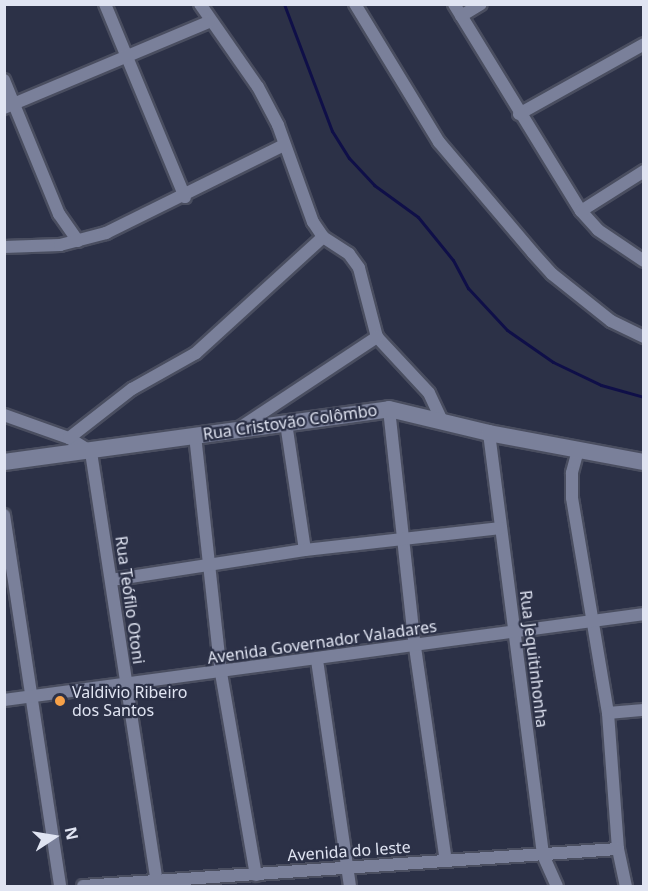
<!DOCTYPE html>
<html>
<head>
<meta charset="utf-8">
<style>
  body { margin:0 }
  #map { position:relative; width:648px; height:891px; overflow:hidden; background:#2c3147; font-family:"Noto Sans",sans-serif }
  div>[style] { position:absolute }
  .stream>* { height:3px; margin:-1.5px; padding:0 1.5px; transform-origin:1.5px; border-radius:1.5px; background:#0f0f48 }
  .roads { filter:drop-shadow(2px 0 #4a4e60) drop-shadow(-2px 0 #4a4e60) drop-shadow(0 2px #4a4e60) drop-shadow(0 -2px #4a4e60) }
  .street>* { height:12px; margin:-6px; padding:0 6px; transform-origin:6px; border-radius:6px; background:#7a809a }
  .secondary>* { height:16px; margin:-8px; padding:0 8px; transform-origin:8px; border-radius:8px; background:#7a809a }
  .dots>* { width:16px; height:16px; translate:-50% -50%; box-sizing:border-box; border:3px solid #2c3147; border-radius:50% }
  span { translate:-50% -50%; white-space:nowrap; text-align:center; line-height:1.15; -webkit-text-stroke:4.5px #2c3147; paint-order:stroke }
  .street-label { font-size:16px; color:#e0e4f2 }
  .poi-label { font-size:16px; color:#e0e4f2 }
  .left { translate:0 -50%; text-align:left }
  .frame { position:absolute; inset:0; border:6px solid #e0e4f2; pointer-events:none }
  .north { position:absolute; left:24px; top:807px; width:60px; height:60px; -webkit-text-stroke:4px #2c3147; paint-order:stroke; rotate:78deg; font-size:16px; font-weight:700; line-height:24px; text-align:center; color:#e0e4f2 }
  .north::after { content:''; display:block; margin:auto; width:21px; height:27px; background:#e0e4f2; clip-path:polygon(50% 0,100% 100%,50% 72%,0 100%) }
</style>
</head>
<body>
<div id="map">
  <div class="stream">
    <i style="left:284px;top:4px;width:136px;rotate:69.3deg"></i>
    <i style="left:332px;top:131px;width:32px;rotate:58deg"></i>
    <i style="left:349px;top:158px;width:37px;rotate:47deg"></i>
    <i style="left:374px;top:185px;width:54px;rotate:36deg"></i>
    <i style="left:418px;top:217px;width:55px;rotate:50.9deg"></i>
    <i style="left:453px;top:260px;width:32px;rotate:62deg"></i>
    <i style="left:468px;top:288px;width:57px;rotate:47.1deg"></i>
    <i style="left:507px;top:330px;width:56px;rotate:34.8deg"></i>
    <i style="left:553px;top:362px;width:53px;rotate:25.6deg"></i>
    <i style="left:601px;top:385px;width:45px;rotate:15.6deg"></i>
  </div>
  <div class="roads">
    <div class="street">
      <i style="left:105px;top:4px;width:209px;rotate:67.5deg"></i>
      <i style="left:200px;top:4px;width:101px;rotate:55.1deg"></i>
      <i style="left:258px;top:87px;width:43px;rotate:62.2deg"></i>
      <i style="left:278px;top:125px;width:103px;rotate:70.2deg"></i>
      <i style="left:313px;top:222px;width:18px;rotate:56deg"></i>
      <i style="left:323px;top:237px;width:31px;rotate:33deg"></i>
      <i style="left:349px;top:254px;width:17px;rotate:54deg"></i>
      <i style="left:359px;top:268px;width:71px;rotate:75.4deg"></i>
      <i style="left:377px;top:337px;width:76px;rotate:47.1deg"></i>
      <i style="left:429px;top:393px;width:31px;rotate:65deg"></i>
      <i style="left:355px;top:4px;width:162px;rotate:58.7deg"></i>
      <i style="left:439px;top:142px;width:145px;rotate:49.7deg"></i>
      <i style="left:533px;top:253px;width:28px;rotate:48deg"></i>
      <i style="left:552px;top:274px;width:75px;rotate:38.5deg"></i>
      <i style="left:611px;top:321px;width:37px;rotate:26deg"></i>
      <i style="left:454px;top:4px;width:243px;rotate:58.5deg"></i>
      <i style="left:581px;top:211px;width:25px;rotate:48deg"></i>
      <i style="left:598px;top:230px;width:55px;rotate:34deg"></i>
      <i style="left:461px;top:16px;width:23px;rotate:-31deg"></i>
      <i style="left:4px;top:80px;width:145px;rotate:67.7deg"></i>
      <i style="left:59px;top:214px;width:33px;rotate:55deg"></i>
      <i style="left:4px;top:108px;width:222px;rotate:-22.8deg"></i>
      <i style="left:519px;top:114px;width:143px;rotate:-29.2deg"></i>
      <i style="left:581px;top:211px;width:75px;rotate:-32.4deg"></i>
      <i style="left:4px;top:247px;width:56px;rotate:-2deg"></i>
      <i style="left:60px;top:245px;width:48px;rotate:-14.6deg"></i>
      <i style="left:106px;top:233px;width:199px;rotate:-26.3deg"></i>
      <i style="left:389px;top:409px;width:239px;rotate:83.8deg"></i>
      <i style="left:415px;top:647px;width:216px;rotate:81.8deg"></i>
      <i style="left:4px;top:415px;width:69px;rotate:19.5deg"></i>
      <i style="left:69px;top:438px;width:26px;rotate:32deg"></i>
      <i style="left:91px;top:452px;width:434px;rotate:81.3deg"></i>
      <i style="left:286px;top:423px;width:128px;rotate:81.5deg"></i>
      <i style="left:238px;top:429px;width:167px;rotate:-33.5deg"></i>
      <i style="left:489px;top:433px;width:425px;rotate:82.7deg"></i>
      <i style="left:543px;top:855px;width:34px;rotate:66deg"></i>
      <i style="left:195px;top:435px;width:239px;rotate:83.8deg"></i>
      <i style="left:221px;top:673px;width:205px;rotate:80.2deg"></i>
      <i style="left:69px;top:438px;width:80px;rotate:-37.9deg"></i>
      <i style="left:132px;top:389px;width:73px;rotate:-29.4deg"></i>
      <i style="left:196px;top:353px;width:172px;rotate:-42.4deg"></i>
      <i style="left:578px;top:450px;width:24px;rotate:105deg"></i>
      <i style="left:572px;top:473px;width:25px;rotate:90deg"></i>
      <i style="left:572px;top:498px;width:218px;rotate:80.5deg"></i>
      <i style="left:608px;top:713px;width:136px;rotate:85.8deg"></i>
      <i style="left:618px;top:849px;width:38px;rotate:78deg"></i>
      <i style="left:4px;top:515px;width:375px;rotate:81.4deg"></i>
      <i style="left:111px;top:580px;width:196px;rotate:-8.8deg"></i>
      <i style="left:305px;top:550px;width:197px;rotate:-6.4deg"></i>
      <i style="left:317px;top:660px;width:228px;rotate:81.7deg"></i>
      <i style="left:4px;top:700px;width:646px;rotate:-7.65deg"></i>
      <i style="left:608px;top:713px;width:36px;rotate:-5deg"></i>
      <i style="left:83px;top:886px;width:536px;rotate:-3.96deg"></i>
    </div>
    <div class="secondary">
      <i style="left:4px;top:462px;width:389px;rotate:-7.8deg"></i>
      <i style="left:389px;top:409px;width:103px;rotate:13.5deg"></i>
      <i style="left:489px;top:433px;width:158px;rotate:10.6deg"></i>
    </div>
  </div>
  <div class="dots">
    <i style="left:60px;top:701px;background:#f7a148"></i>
  </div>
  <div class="street-label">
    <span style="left:290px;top:422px;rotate:-8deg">Rua Cristovão Colômbo</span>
    <span style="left:130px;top:600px;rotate:82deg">Rua Teófilo Otoni</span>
    <span style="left:322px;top:642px;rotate:-8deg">Avenida Governador Valadares</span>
    <span style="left:534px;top:659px;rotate:83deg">Rua Jequitinhonha</span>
    <span style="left:349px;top:851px;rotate:-4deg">Avenida do leste</span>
  </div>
  <div class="poi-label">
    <span class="left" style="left:72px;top:701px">Valdivio Ribeiro<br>dos Santos</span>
  </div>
  <div class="frame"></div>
  <div class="north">N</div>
</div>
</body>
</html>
